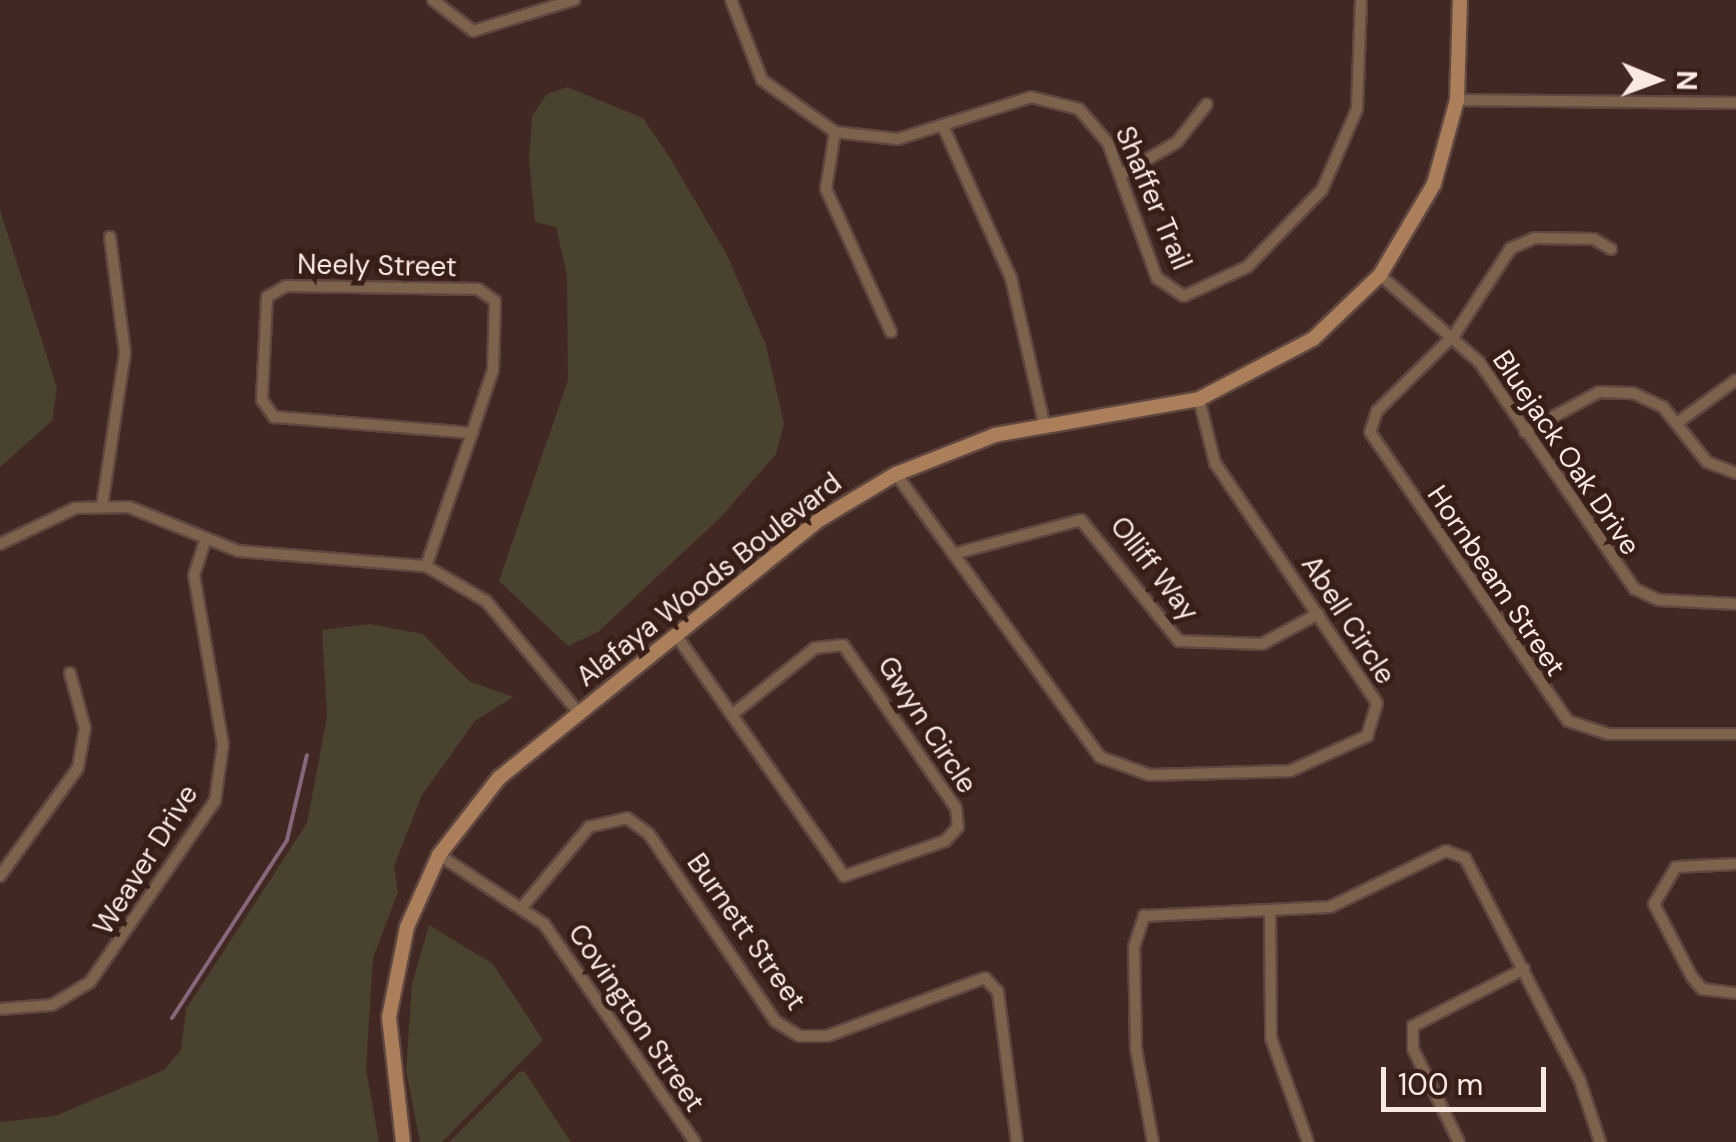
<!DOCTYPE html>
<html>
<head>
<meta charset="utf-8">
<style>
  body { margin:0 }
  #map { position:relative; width:1736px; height:1142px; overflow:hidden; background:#422822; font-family:"DM Sans",sans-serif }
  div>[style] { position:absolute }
  .green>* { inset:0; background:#49422f }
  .stream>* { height:4px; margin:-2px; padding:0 2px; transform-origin:2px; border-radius:2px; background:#86677b }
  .roads { filter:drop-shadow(2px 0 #5f4741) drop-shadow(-2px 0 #5f4741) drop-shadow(0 2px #5f4741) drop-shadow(0 -2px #5f4741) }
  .street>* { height:10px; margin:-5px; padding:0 5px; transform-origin:5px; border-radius:5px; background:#7e634c }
  .secondary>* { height:14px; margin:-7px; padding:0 7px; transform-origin:7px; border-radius:7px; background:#aa7f59 }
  span { translate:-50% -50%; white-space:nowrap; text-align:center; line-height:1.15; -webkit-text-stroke:10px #371f18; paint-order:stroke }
  .street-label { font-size:28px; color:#fae8e3 }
  .north { position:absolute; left:1606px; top:30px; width:100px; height:100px; -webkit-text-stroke:8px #371f18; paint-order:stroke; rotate:91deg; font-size:28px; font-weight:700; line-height:40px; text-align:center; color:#fae8e3 }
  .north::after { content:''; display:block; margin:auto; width:35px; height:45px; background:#fae8e3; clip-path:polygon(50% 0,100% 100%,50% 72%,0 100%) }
  .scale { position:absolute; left:1381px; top:1067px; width:165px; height:45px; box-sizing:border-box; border:5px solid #fae8e3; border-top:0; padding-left:12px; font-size:30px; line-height:35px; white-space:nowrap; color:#fae8e3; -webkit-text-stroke:8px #371f18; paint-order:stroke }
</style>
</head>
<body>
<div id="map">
  <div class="green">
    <i style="clip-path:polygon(567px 87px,643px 118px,670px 158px,727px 255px,766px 345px,784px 424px,776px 454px,721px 517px,598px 632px,568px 646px,499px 581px,568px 380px,567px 276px,556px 227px,535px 222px,529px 160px,532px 116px,547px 94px)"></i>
    <i style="clip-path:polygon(0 210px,57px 388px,52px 421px,0 467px)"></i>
    <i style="clip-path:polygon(369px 624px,423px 634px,469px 681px,513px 697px,475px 721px,422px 795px,394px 866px,398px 892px,373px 958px,366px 1069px,379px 1142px,0 1142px,0 1122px,55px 1116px,164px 1070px,181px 1050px,186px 1009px,307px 823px,327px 717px,322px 630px)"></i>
    <i style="clip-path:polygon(429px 925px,493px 964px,543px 1040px,442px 1142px,420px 1142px,406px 1071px,412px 984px)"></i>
    <i style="clip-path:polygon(524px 1071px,571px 1142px,449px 1142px,519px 1072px)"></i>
  </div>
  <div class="stream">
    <i style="left:172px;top:1018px;width:212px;rotate:-57.1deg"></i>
    <i style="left:287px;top:840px;width:87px;rotate:-76.8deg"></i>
  </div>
  <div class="roads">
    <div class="street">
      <i style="left:433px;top:0;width:51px;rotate:37.8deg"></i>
      <i style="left:473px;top:31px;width:106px;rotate:-17.1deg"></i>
      <i style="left:731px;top:0;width:86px;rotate:68.8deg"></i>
      <i style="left:762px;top:80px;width:90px;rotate:35.5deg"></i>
      <i style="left:835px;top:132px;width:63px;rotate:6.3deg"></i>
      <i style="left:898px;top:139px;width:139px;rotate:-17.5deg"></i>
      <i style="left:1031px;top:97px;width:49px;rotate:14deg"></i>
      <i style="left:1079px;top:109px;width:45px;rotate:49.5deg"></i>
      <i style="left:1108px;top:143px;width:144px;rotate:70.1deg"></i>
      <i style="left:1157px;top:278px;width:32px;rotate:34deg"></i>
      <i style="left:1184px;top:296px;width:69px;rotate:-24.7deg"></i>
      <i style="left:1247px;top:267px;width:107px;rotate:-45.8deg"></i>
      <i style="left:1322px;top:190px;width:88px;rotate:-66.6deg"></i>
      <i style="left:1357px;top:109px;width:109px;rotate:-87.9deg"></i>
      <i style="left:1457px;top:100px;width:279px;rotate:0.6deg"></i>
      <i style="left:943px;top:126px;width:167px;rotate:65.9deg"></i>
      <i style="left:1011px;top:278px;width:149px;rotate:77.2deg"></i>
      <i style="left:835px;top:132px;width:58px;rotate:99deg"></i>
      <i style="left:826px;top:189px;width:157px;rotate:65.6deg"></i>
      <i style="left:1122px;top:174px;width:64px;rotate:-30.2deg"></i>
      <i style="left:1177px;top:142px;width:48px;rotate:-51.7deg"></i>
      <i style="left:1611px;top:249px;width:20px;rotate:-150deg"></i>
      <i style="left:1594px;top:239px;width:59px;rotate:-179deg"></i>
      <i style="left:1535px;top:238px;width:26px;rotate:157deg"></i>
      <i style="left:1511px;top:248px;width:103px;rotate:123.1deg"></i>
      <i style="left:1455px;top:334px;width:110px;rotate:135.4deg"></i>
      <i style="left:1377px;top:411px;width:22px;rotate:108deg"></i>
      <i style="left:1370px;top:432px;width:350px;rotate:55.6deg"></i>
      <i style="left:1568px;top:721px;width:42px;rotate:18deg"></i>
      <i style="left:1608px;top:734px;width:128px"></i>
      <i style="left:1380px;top:275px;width:133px;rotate:41.3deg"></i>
      <i style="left:1480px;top:363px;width:274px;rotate:55.6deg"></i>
      <i style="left:1635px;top:589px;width:26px;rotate:25deg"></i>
      <i style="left:1659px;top:600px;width:77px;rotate:3deg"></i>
      <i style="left:1677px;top:423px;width:73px;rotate:-36.1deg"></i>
      <i style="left:1525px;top:432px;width:84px;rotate:-28.4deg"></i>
      <i style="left:1599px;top:392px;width:34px;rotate:2deg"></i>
      <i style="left:1633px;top:393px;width:33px;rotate:25deg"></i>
      <i style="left:1663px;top:407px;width:70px;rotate:51.3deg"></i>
      <i style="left:1707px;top:462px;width:31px;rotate:21deg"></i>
      <i style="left:896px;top:474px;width:349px;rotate:54.2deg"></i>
      <i style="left:1100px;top:757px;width:53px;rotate:19.8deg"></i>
      <i style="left:1150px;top:775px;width:140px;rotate:-1.6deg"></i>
      <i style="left:1290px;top:771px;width:85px;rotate:-24.4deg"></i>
      <i style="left:1367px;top:736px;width:34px;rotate:-73deg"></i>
      <i style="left:1377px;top:703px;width:290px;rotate:-124deg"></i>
      <i style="left:1215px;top:463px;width:66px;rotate:-104deg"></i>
      <i style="left:102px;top:506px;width:155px;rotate:-81.5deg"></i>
      <i style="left:125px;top:353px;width:117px;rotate:-97.4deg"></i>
      <i style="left:0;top:544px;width:83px;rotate:-25.6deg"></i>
      <i style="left:75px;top:508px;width:54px;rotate:-1.1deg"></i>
      <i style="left:129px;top:507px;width:118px;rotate:22deg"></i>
      <i style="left:238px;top:551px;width:189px;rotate:4.6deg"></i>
      <i style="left:426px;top:566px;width:69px;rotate:30.3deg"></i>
      <i style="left:486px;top:601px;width:144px;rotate:50.3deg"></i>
      <i style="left:953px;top:554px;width:132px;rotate:-14.9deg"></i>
      <i style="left:1081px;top:520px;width:156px;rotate:51deg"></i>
      <i style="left:1179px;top:641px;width:83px;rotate:2.1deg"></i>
      <i style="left:1262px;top:644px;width:64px;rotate:-28.2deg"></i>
      <i style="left:426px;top:566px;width:141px;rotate:-70.9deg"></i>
      <i style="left:472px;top:433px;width:66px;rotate:-71.6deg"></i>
      <i style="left:493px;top:370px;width:69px;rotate:-88.3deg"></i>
      <i style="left:495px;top:301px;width:21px;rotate:-145deg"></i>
      <i style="left:478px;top:289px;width:192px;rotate:-179.1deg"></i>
      <i style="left:286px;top:286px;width:22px;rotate:150deg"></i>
      <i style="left:267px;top:297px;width:103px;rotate:92.8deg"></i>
      <i style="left:262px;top:400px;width:21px;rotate:55deg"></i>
      <i style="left:274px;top:417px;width:199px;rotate:4.6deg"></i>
      <i style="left:676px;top:635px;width:294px;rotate:55.1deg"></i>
      <i style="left:844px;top:876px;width:107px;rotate:-19.1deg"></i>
      <i style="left:945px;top:841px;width:19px;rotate:-47deg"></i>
      <i style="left:958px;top:827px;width:19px;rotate:-96deg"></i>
      <i style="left:956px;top:808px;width:198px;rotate:-124.7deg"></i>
      <i style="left:843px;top:645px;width:28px;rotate:174deg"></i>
      <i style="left:815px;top:648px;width:105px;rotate:141.2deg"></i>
      <i style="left:439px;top:855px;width:126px;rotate:33.3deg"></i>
      <i style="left:544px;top:924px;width:265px;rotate:55.3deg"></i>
      <i style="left:1736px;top:864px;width:60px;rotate:177.1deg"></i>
      <i style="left:1676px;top:867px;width:43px;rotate:120.7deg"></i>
      <i style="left:1654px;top:904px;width:82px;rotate:62.5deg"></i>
      <i style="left:1692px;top:977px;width:16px;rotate:50deg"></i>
      <i style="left:1702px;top:989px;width:34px;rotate:7deg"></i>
      <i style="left:0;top:876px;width:133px;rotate:-54.2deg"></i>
      <i style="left:78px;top:768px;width:41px;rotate:-80.1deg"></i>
      <i style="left:85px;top:728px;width:57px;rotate:-105.3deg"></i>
      <i style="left:524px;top:905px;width:102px;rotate:-50.2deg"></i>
      <i style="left:589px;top:827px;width:39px;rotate:-13deg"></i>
      <i style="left:627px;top:818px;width:27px;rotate:36deg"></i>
      <i style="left:649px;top:834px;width:225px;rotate:56deg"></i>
      <i style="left:775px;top:1021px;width:28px;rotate:32deg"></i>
      <i style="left:799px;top:1036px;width:28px"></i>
      <i style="left:827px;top:1036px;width:168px;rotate:-20.2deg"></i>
      <i style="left:985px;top:978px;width:19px;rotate:47deg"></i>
      <i style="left:998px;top:992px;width:151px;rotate:82.8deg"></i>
      <i style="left:1270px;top:911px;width:127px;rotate:89.5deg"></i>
      <i style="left:1271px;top:1038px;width:110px;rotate:70.4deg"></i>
      <i style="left:0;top:1009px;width:52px;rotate:-4.4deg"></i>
      <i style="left:52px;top:1005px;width:44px;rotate:-31.2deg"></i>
      <i style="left:90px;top:982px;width:220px;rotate:-55.4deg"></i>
      <i style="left:215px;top:801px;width:57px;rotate:-81.9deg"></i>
      <i style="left:223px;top:745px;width:172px;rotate:-99.7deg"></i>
      <i style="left:194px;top:575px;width:36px;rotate:-72deg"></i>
      <i style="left:1153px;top:1142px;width:96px;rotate:-100.3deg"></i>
      <i style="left:1136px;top:1048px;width:101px;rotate:-91.1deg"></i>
      <i style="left:1134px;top:947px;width:33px;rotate:-72deg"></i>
      <i style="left:1144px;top:916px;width:186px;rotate:-2.8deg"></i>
      <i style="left:1330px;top:907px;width:129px;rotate:-25.8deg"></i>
      <i style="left:1446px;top:851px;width:20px;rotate:20deg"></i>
      <i style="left:1465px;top:858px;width:251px;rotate:62.7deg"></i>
      <i style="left:1580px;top:1081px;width:64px;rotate:71.8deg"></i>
      <i style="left:1459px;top:1142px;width:104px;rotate:-116.3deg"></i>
      <i style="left:1413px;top:1049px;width:23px;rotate:-90deg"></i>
      <i style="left:1413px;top:1026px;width:125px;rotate:-27.2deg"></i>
    </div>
    <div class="secondary">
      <i style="left:403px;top:1142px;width:126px;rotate:-96.4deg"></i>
      <i style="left:389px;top:1017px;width:92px;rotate:-78.7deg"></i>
      <i style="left:407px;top:927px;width:79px;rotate:-66deg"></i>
      <i style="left:439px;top:855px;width:98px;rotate:-52.1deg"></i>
      <i style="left:499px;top:778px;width:411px;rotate:-38.9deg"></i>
      <i style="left:819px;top:520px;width:90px;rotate:-30.9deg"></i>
      <i style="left:896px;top:474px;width:106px;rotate:-21.5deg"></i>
      <i style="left:995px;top:435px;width:207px;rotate:-10deg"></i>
      <i style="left:1199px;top:399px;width:129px;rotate:-27.8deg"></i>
      <i style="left:1313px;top:339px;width:93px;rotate:-43.7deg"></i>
      <i style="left:1380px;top:275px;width:106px;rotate:-59.3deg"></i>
      <i style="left:1434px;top:184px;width:87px;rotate:-74.7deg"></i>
      <i style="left:1457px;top:100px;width:100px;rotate:-88.3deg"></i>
    </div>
  </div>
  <div class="street-label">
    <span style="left:1153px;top:198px;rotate:67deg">Shaffer Trail</span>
    <span style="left:377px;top:266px;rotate:1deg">Neely Street</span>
    <span style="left:1566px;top:453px;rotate:56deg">Bluejack Oak Drive</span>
    <span style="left:1154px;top:569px;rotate:52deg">Olliff Way</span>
    <span style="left:709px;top:580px;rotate:-38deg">Alafaya Woods Boulevard</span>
    <span style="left:1496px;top:581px;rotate:56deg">Hornbeam Street</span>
    <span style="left:1348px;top:620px;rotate:57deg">Abell Circle</span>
    <span style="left:927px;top:725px;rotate:57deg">Gwyn Circle</span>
    <span style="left:146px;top:860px;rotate:-58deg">Weaver Drive</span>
    <span style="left:746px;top:932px;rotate:55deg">Burnett Street</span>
    <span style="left:636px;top:1018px;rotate:56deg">Covington Street</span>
  </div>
  <div class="north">N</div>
  <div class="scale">100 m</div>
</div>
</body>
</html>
